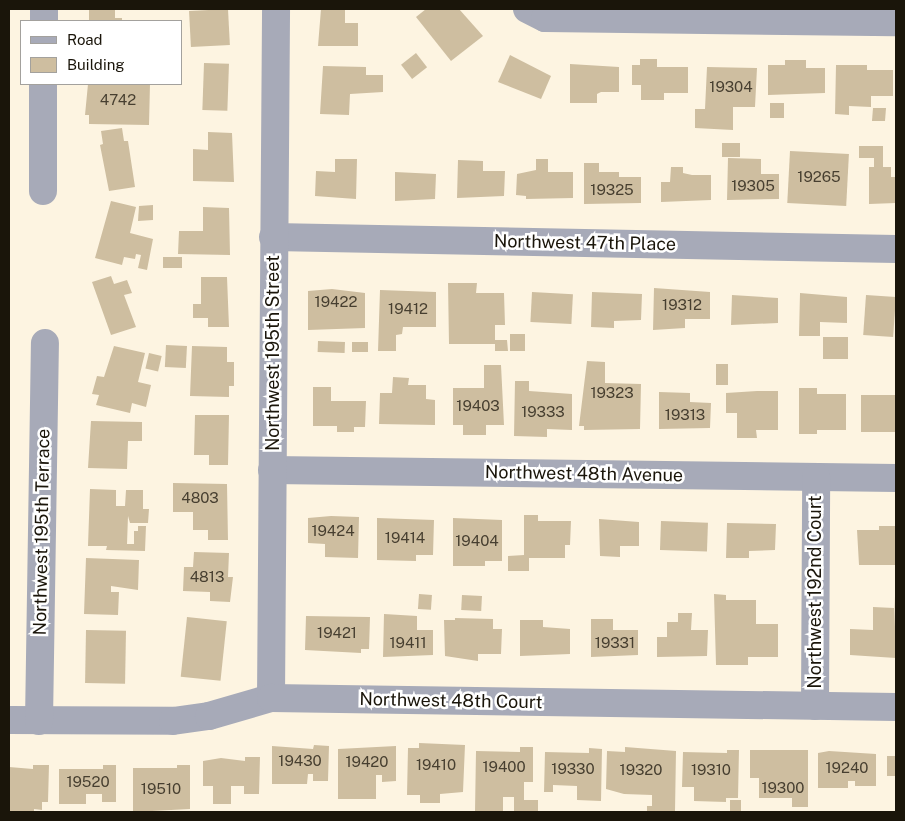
<!DOCTYPE html>
<html>
<head>
<meta charset="utf-8">
<style>
  body { margin:0 }
  #map { position:relative; width:905px; height:821px; overflow:hidden; background:#fdf4e1; font-family:"Public Sans",sans-serif }
  div>[style] { position:absolute }
  .building>* { inset:0; background:#cebea0; transform-origin:0 0 }
  .minor>* { height:28px; margin:-14px; padding:0 14px; transform-origin:14px; border-radius:14px; background:#a7aab8 }
  span { translate:-50% -50%; white-space:nowrap; text-align:center; line-height:1.15; -webkit-text-stroke:5px #fff; paint-order:stroke }
  .number-label { font-size:15px; color:#473f30 }
  .number-label span { -webkit-text-stroke-width:0 }
  .street-label { font-size:18px; color:#1a150a }
  .frame { position:absolute; inset:0; border:10px solid #1a150a; pointer-events:none }
  .legend { position:absolute; left:20px; top:20px; width:162px; height:65px; box-sizing:border-box; background:#fff; border:1px solid #a3a19d; margin:0; padding:6px 9px; list-style:none; font-size:15px; color:#1a150a }
  .legend li { display:flex; align-items:center; gap:10px; height:25px }
  .legend b { width:25px; border:1px solid #a3a19d }
</style>
</head>
<body>
<div id="map">
  <div class="building">
    <i style="clip-path:polygon(89px 9px,115px 9px,115px 18px,122px 18px,122px 21px,89px 21px)"></i>
    <i style="left:228px;top:9px;width:36px;height:39px;rotate:87deg"></i>
    <i style="clip-path:polygon(321px 9px,345px 9px,345px 23px,358px 23px,358px 46px,318px 46px)"></i>
    <i style="clip-path:polygon(426px 9px,459px 9px,483px 36px,451px 61px,416px 17px)"></i>
    <i style="left:416px;top:53px;width:18px;height:19px;rotate:52deg"></i>
    <i style="clip-path:polygon(510px 55px,551px 76px,541px 99px,498px 82px)"></i>
    <i style="clip-path:polygon(640px 59px,657px 59px,657px 67px,688px 67px,688px 93px,664px 93px,664px 100px,641px 100px,641px 85px,632px 85px,632px 65px,640px 65px)"></i>
    <i style="clip-path:polygon(785px 60px,806px 60px,806px 68px,825px 68px,825px 93px,768px 95px,768px 65px,785px 65px)"></i>
    <i style="left:204px;top:63px;width:25px;height:47px;rotate:2deg"></i>
    <i style="clip-path:polygon(570px 64px,619px 67px,619px 92px,601px 92px,597px 94px,597px 103px,570px 103px)"></i>
    <i style="clip-path:polygon(836px 65px,867px 65px,867px 70px,893px 70px,893px 96px,871px 96px,871px 107px,849px 106px,849px 115px,835px 114px)"></i>
    <i style="clip-path:polygon(323px 66px,366px 67px,366px 75px,383px 75px,383px 92px,350px 94px,349px 115px,320px 114px)"></i>
    <i style="clip-path:polygon(707px 67px,757px 68px,755px 107px,733px 107px,733px 130px,695px 128px,695px 109px,705px 109px)"></i>
    <i style="clip-path:polygon(88px 84px,150px 84px,149px 125px,89px 124px,89px 115px,85px 115px)"></i>
    <i style="left:770px;top:103px;width:14px;height:15px"></i>
    <i style="clip-path:polygon(873px 108px,886px 108px,885px 121px,872px 121px)"></i>
    <i style="clip-path:polygon(122px 128px,124px 141px,128px 141px,135px 187px,109px 191px,100px 145px,103px 144px,101px 131px)"></i>
    <i style="clip-path:polygon(208px 132px,232px 133px,234px 182px,193px 181px,193px 149px,208px 150px)"></i>
    <i style="left:722px;top:143px;width:18px;height:14px"></i>
    <i style="clip-path:polygon(859px 146px,883px 146px,883px 167px,891px 167px,891px 177px,896px 177px,896px 203px,869px 204px,869px 167px,874px 167px,874px 158px,859px 158px)"></i>
    <i style="left:790px;top:151px;width:59px;height:52px;rotate:3deg"></i>
    <i style="clip-path:polygon(728px 158px,761px 159px,761px 174px,779px 174px,779px 199px,727px 200px)"></i>
    <i style="clip-path:polygon(335px 159px,357px 159px,356px 199px,315px 196px,316px 171px,335px 172px)"></i>
    <i style="clip-path:polygon(536px 159px,548px 159px,548px 172px,573px 172px,573px 198px,526px 199px,526px 196px,516px 195px,517px 174px,536px 170px)"></i>
    <i style="clip-path:polygon(458px 160px,483px 161px,483px 171px,505px 171px,504px 196px,457px 198px)"></i>
    <i style="clip-path:polygon(584px 163px,599px 163px,599px 172px,619px 172px,619px 177px,641px 177px,641px 203px,584px 204px)"></i>
    <i style="clip-path:polygon(671px 167px,683px 167px,683px 173px,692px 175px,711px 175px,711px 200px,661px 202px,661px 182px,670px 182px)"></i>
    <i style="clip-path:polygon(395px 172px,436px 174px,435px 199px,395px 201px)"></i>
    <i style="clip-path:polygon(111px 201px,136px 207px,130px 233px,153px 239px,147px 270px,138px 268px,141px 255px,136px 254px,135px 259px,124px 257px,122px 265px,95px 258px)"></i>
    <i style="clip-path:polygon(153px 205px,153px 220px,138px 221px,139px 206px)"></i>
    <i style="clip-path:polygon(203px 207px,229px 208px,230px 255px,178px 254px,179px 231px,203px 231px)"></i>
    <i style="left:163px;top:257px;width:19px;height:11px"></i>
    <i style="clip-path:polygon(111px 276px,114px 284px,127px 280px,132px 293px,124px 295px,136px 327px,111px 335px,92px 282px)"></i>
    <i style="clip-path:polygon(201px 277px,227px 277px,229px 327px,208px 327px,208px 318px,193px 318px,193px 304px,201px 304px)"></i>
    <i style="clip-path:polygon(448px 283px,477px 283px,476px 293px,504px 293px,505px 325px,495px 325px,495px 340px,507px 340px,508px 351px,495px 351px,495px 344px,449px 344px)"></i>
    <i style="clip-path:polygon(654px 288px,710px 292px,710px 319px,685px 319px,685px 328px,653px 330px)"></i>
    <i style="clip-path:polygon(332px 289px,365px 293px,365px 328px,308px 330px,308px 291px)"></i>
    <i style="clip-path:polygon(380px 290px,436px 292px,436px 327px,403px 327px,402px 334px,396px 335px,396px 351px,378px 351px)"></i>
    <i style="left:532px;top:292px;width:41px;height:30px;rotate:3deg"></i>
    <i style="clip-path:polygon(592px 292px,642px 294px,641px 320px,614px 321px,614px 328px,591px 327px)"></i>
    <i style="clip-path:polygon(800px 293px,847px 297px,847px 323px,820px 322px,820px 336px,799px 336px)"></i>
    <i style="clip-path:polygon(732px 295px,778px 298px,778px 323px,731px 325px)"></i>
    <i style="left:866px;top:295px;width:30px;height:40px;rotate:4deg"></i>
    <i style="left:510px;top:334px;width:15px;height:17px"></i>
    <i style="left:823px;top:337px;width:25px;height:22px"></i>
    <i style="left:318px;top:341px;width:27px;height:11px;rotate:2deg"></i>
    <i style="left:368px;top:342px;width:10px;height:16px;rotate:90deg"></i>
    <i style="left:166px;top:345px;width:21px;height:22px;rotate:3deg"></i>
    <i style="clip-path:polygon(114px 346px,145px 353px,138px 382px,151px 385px,146px 407px,132px 403px,130px 413px,96px 405px,99px 395px,92px 394px,97px 376px,104px 377px)"></i>
    <i style="clip-path:polygon(192px 346px,227px 347px,227px 362px,234px 362px,234px 386px,229px 386px,229px 397px,190px 396px)"></i>
    <i style="left:149px;top:353px;width:13px;height:16px;rotate:13deg"></i>
    <i style="clip-path:polygon(587px 361px,605px 362px,605px 383px,641px 384px,640px 429px,584px 430px,584px 426px,579px 426px)"></i>
    <i style="left:716px;top:364px;width:12px;height:21px"></i>
    <i style="clip-path:polygon(484px 365px,501px 365px,504px 425px,486px 425px,486px 435px,463px 435px,463px 425px,453px 425px,453px 388px,484px 388px)"></i>
    <i style="clip-path:polygon(393px 377px,409px 378px,408px 385px,426px 385px,426px 399px,435px 400px,435px 425px,379px 424px,380px 393px,392px 393px)"></i>
    <i style="clip-path:polygon(515px 381px,529px 381px,529px 391px,572px 394px,572px 430px,547px 429px,547px 437px,514px 436px)"></i>
    <i style="clip-path:polygon(313px 387px,331px 387px,331px 401px,366px 401px,365px 427px,354px 427px,354px 432px,337px 432px,337px 426px,313px 426px)"></i>
    <i style="clip-path:polygon(799px 388px,817px 388px,817px 394px,846px 394px,846px 430px,817px 430px,817px 434px,799px 434px)"></i>
    <i style="clip-path:polygon(757px 391px,778px 391px,778px 430px,756px 430px,757px 438px,737px 438px,737px 413px,726px 413px,726px 393px)"></i>
    <i style="clip-path:polygon(659px 392px,690px 393px,690px 402px,711px 403px,710px 428px,659px 429px)"></i>
    <i style="left:896px;top:395px;width:37px;height:35px;rotate:90deg"></i>
    <i style="clip-path:polygon(195px 415px,229px 415px,228px 465px,209px 465px,209px 455px,194px 455px)"></i>
    <i style="clip-path:polygon(91px 421px,142px 422px,142px 441px,128px 441px,127px 469px,88px 468px)"></i>
    <i style="clip-path:polygon(173px 483px,227px 484px,228px 540px,208px 540px,208px 530px,193px 530px,193px 512px,173px 512px)"></i>
    <i style="clip-path:polygon(90px 489px,116px 490px,116px 506px,125px 506px,126px 490px,143px 490px,143px 509px,149px 509px,148px 523px,130px 523px,128px 516px,127px 544px,134px 544px,134px 531px,138px 531px,138px 526px,146px 526px,145px 551px,106px 550px,107px 546px,88px 546px)"></i>
    <i style="clip-path:polygon(524px 515px,538px 515px,538px 521px,571px 521px,570px 545px,565px 545px,565px 558px,529px 558px,529px 571px,508px 571px,508px 556px,524px 555px)"></i>
    <i style="clip-path:polygon(331px 516px,359px 517px,358px 558px,325px 557px,325px 544px,308px 543px,308px 518px)"></i>
    <i style="clip-path:polygon(377px 518px,434px 520px,433px 555px,416px 555px,416px 561px,377px 560px)"></i>
    <i style="clip-path:polygon(453px 518px,502px 520px,502px 561px,485px 561px,485px 566px,453px 566px)"></i>
    <i style="clip-path:polygon(599px 519px,639px 522px,639px 546px,620px 546px,620px 557px,600px 556px)"></i>
    <i style="left:661px;top:521px;width:47px;height:29px;rotate:2deg"></i>
    <i style="clip-path:polygon(727px 523px,776px 524px,775px 550px,749px 551px,749px 558px,726px 558px)"></i>
    <i style="clip-path:polygon(879px 526px,896px 526px,896px 565px,859px 565px,857px 530px,879px 530px)"></i>
    <i style="clip-path:polygon(194px 552px,229px 553px,228px 577px,233px 577px,230px 602px,210px 601px,210px 592px,183px 591px,184px 567px,193px 567px)"></i>
    <i style="clip-path:polygon(86px 558px,139px 560px,138px 590px,111px 586px,111px 592px,119px 592px,118px 615px,84px 614px)"></i>
    <i style="left:419px;top:594px;width:13px;height:15px;rotate:4deg"></i>
    <i style="clip-path:polygon(714px 594px,726px 595px,726px 600px,756px 600px,756px 624px,778px 624px,778px 657px,748px 657px,748px 665px,716px 665px)"></i>
    <i style="left:462px;top:595px;width:20px;height:15px;rotate:3deg"></i>
    <i style="clip-path:polygon(894px 596px,896px 658px,850px 655px,850px 629px,873px 630px,873px 607px,894px 608px)"></i>
    <i style="clip-path:polygon(678px 613px,692px 613px,691px 630px,708px 630px,707px 656px,657px 657px,657px 637px,667px 637px,667px 622px,678px 622px)"></i>
    <i style="clip-path:polygon(384px 614px,417px 616px,417px 630px,433px 630px,433px 655px,383px 657px)"></i>
    <i style="clip-path:polygon(306px 616px,370px 617px,369px 649px,361px 649px,361px 653px,305px 650px)"></i>
    <i style="left:187px;top:617px;width:40px;height:60px;rotate:6deg"></i>
    <i style="clip-path:polygon(455px 618px,493px 619px,493px 629px,502px 629px,501px 654px,478px 654px,478px 661px,445px 656px,444px 620px,455px 620px)"></i>
    <i style="clip-path:polygon(591px 619px,613px 619px,613px 630px,638px 630px,638px 655px,591px 657px)"></i>
    <i style="clip-path:polygon(520px 620px,543px 620px,543px 627px,570px 629px,570px 654px,520px 656px)"></i>
    <i style="left:86px;top:630px;width:40px;height:53px;rotate:1deg"></i>
    <i style="clip-path:polygon(419px 743px,465px 745px,463px 792px,440px 794px,440px 803px,420px 803px,420px 795px,407px 795px,408px 748px,419px 748px)"></i>
    <i style="clip-path:polygon(314px 745px,329px 746px,328px 781px,313px 781px,313px 774px,308px 774px,307px 784px,272px 784px,272px 746px,313px 749px)"></i>
    <i style="clip-path:polygon(396px 746px,396px 781px,382px 782px,382px 775px,376px 775px,376px 799px,338px 799px,338px 749px)"></i>
    <i style="clip-path:polygon(520px 747px,533px 747px,533px 782px,524px 782px,524px 800px,538px 800px,538px 812px,514px 812px,514px 797px,503px 797px,503px 812px,475px 812px,476px 751px,520px 752px)"></i>
    <i style="clip-path:polygon(625px 747px,676px 751px,675px 812px,647px 812px,647px 806px,652px 806px,652px 795px,624px 794px,606px 789px,607px 751px,625px 752px)"></i>
    <i style="clip-path:polygon(589px 748px,602px 749px,601px 801px,577px 800px,577px 786px,553px 785px,553px 792px,544px 792px,545px 752px,589px 753px)"></i>
    <i style="clip-path:polygon(727px 750px,739px 750px,738px 798px,726px 798px,726px 802px,694px 801px,694px 787px,682px 787px,683px 752px,727px 753px)"></i>
    <i style="clip-path:polygon(750px 750px,808px 750px,808px 807px,792px 807px,792px 798px,759px 798px,759px 778px,750px 778px)"></i>
    <i style="clip-path:polygon(829px 751px,876px 754px,876px 786px,855px 786px,855px 781px,848px 781px,848px 788px,818px 788px,818px 753px)"></i>
    <i style="left:887px;top:756px;width:9px;height:20px"></i>
    <i style="clip-path:polygon(245px 757px,260px 757px,259px 794px,244px 794px,244px 786px,231px 786px,231px 804px,213px 804px,213px 786px,203px 786px,203px 761px,221px 758px,245px 761px)"></i>
    <i style="clip-path:polygon(33px 765px,49px 765px,48px 802px,42px 802px,42px 810px,34px 809px,34px 812px,9px 812px,9px 767px,33px 769px)"></i>
    <i style="clip-path:polygon(103px 765px,116px 765px,116px 802px,102px 802px,102px 794px,86px 794px,86px 804px,59px 804px,59px 769px,103px 769px)"></i>
    <i style="clip-path:polygon(177px 765px,190px 765px,190px 809px,133px 812px,133px 768px,177px 768px)"></i>
    <i style="left:730px;top:800px;width:11px;height:12px"></i>
  </div>
  <div class="minor">
    <i style="left:527px;top:9px;width:20px;rotate:27deg"></i>
    <i style="left:545px;top:18px;width:351px;rotate:0.7deg"></i>
    <i style="left:44px;top:21px;width:12px;rotate:-90deg"></i>
    <i style="left:43px;top:191px;width:107px;rotate:-90deg"></i>
    <i style="left:273px;top:237px;width:623px;rotate:1.1deg"></i>
    <i style="left:272px;top:470px;width:624px;rotate:0.73deg"></i>
    <i style="left:271px;top:698px;width:689px;rotate:-89.58deg"></i>
    <i style="left:815px;top:706px;width:229px;rotate:-89.7deg"></i>
    <i style="left:9px;top:720px;width:164px;rotate:0.3deg"></i>
    <i style="left:173px;top:721px;width:36px;rotate:-8deg"></i>
    <i style="left:209px;top:716px;width:65px;rotate:-16.2deg"></i>
    <i style="left:271px;top:698px;width:625px;rotate:0.83deg"></i>
    <i style="left:39px;top:721px;width:378px;rotate:-89.1deg"></i>
  </div>
  <div class="number-label">
    <span style="left:731px;top:87px">19304</span>
    <span style="left:118px;top:100px">4742</span>
    <span style="left:819px;top:177px">19265</span>
    <span style="left:753px;top:186px">19305</span>
    <span style="left:612px;top:190px">19325</span>
    <span style="left:336px;top:302px">19422</span>
    <span style="left:682px;top:305px">19312</span>
    <span style="left:408px;top:309px">19412</span>
    <span style="left:612px;top:393px">19323</span>
    <span style="left:478px;top:406px">19403</span>
    <span style="left:543px;top:412px">19333</span>
    <span style="left:685px;top:415px">19313</span>
    <span style="left:200px;top:498px">4803</span>
    <span style="left:333px;top:531px">19424</span>
    <span style="left:405px;top:538px">19414</span>
    <span style="left:477px;top:541px">19404</span>
    <span style="left:207px;top:577px">4813</span>
    <span style="left:337px;top:633px">19421</span>
    <span style="left:408px;top:643px">19411</span>
    <span style="left:615px;top:643px">19331</span>
    <span style="left:300px;top:761px">19430</span>
    <span style="left:367px;top:762px">19420</span>
    <span style="left:436px;top:765px">19410</span>
    <span style="left:504px;top:767px">19400</span>
    <span style="left:847px;top:768px">19240</span>
    <span style="left:573px;top:769px">19330</span>
    <span style="left:641px;top:770px">19320</span>
    <span style="left:711px;top:770px">19310</span>
    <span style="left:88px;top:782px">19520</span>
    <span style="left:783px;top:788px">19300</span>
    <span style="left:161px;top:789px">19510</span>
  </div>
  <div class="street-label">
    <span style="left:585px;top:243px;rotate:1deg">Northwest 47th Place</span>
    <span style="left:273px;top:353px;rotate:-90deg">Northwest 195th Street</span>
    <span style="left:584px;top:474px;rotate:1deg">Northwest 48th Avenue</span>
    <span style="left:42px;top:532px;rotate:-89deg">Northwest 195th Terrace</span>
    <span style="left:815px;top:592px;rotate:-90deg">Northwest 192nd Court</span>
    <span style="left:451px;top:701px;rotate:1deg">Northwest 48th Court</span>
  </div>
  <div class="frame"></div>
  <ul class="legend">
  <li><b style="height:6px;background:#a7aab8"></b>Road</li>
  <li><b style="height:14px;background:#cebea0"></b>Building</li>
  </ul>
</div>
</body>
</html>
